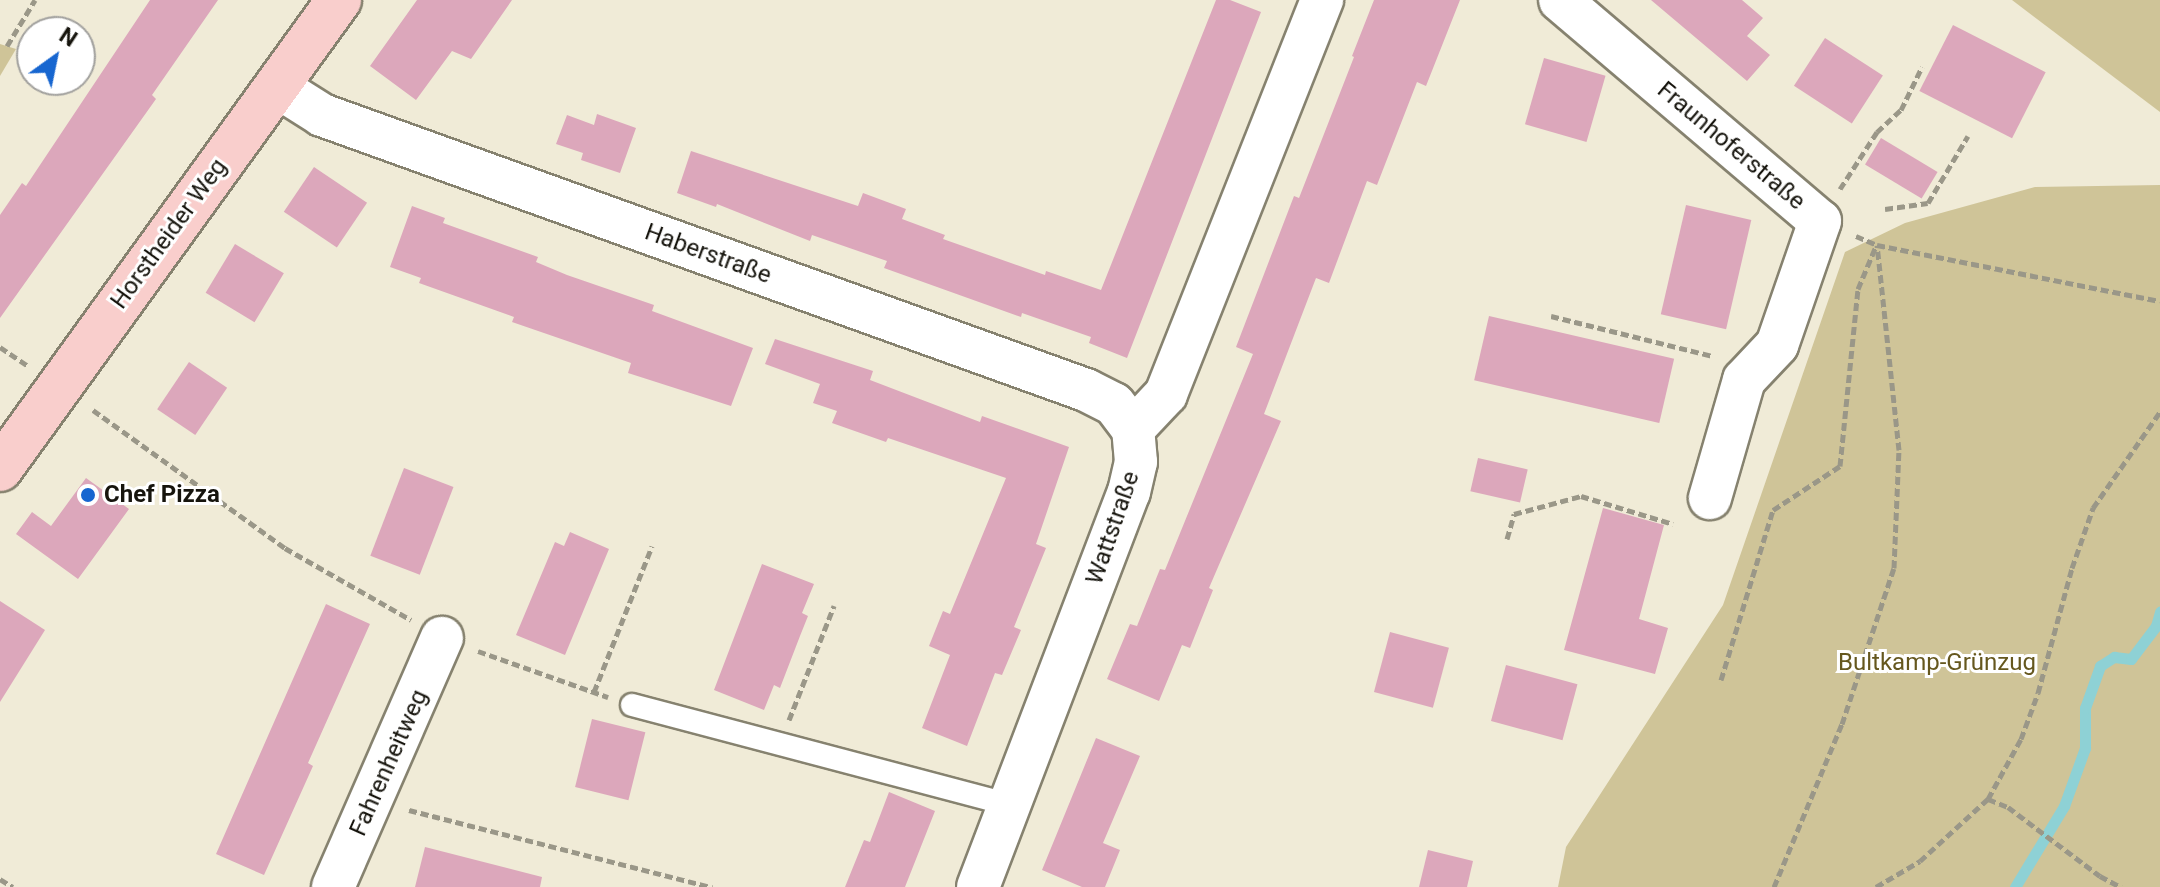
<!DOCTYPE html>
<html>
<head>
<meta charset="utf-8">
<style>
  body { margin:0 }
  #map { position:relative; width:2160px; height:887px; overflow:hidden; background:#f0ebd7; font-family:Roboto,sans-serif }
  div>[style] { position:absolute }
  .green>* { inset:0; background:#cfc498 }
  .stream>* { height:11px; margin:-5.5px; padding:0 5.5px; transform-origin:5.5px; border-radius:5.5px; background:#8ed1d5 }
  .building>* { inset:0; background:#dca7bb; transform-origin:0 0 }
  .path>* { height:5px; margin-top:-2.5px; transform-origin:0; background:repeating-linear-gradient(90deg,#9a9788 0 8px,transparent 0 12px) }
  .roads { filter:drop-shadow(2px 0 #86826f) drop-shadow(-2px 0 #86826f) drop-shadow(0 2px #86826f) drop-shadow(0 -2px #86826f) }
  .lane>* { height:22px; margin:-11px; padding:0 11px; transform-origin:11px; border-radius:11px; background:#fff }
  .street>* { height:42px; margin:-21px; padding:0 21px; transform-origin:21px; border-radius:21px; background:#fff }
  .secondary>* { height:44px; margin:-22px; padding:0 22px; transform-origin:22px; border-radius:22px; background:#f9cecc }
  .dots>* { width:22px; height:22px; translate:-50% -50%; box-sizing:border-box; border:4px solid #fff; border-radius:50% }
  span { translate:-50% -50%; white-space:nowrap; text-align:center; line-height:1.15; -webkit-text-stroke:6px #fff; paint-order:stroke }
  .street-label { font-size:24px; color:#16140d }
  .poi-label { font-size:24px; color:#16140d; font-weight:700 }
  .left { translate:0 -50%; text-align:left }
  .park-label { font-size:24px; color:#65571e }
  .north { position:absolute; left:16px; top:16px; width:80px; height:80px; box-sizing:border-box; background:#fff; border:2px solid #a2a19e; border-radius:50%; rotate:33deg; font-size:22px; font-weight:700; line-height:32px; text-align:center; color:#16140d }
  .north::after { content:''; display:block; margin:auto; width:28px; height:36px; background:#1766d0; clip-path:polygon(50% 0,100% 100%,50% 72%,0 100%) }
</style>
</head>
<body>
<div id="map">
  <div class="green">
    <i style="clip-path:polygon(2012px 0,2160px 0,2160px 112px)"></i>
    <i style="clip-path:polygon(0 44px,16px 49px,0 76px)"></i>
    <i style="clip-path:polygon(2160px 185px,2160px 887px,1558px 887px,1566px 847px,1723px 605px,1845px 252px,1905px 223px,2035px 187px)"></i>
  </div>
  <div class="stream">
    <i style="left:2015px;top:887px;width:95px;rotate:-58.8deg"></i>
    <i style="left:2064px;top:806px;width:62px;rotate:-70.1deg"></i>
    <i style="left:2085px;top:748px;width:40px;rotate:-90deg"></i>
    <i style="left:2085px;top:708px;width:45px;rotate:-70.3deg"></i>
    <i style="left:2100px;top:666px;width:17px;rotate:-33deg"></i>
    <i style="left:2114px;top:657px;width:17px;rotate:7deg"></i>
    <i style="left:2131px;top:659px;width:41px;rotate:-52.9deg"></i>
    <i style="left:2156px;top:626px;width:15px;rotate:-74deg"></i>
  </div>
  <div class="building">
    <i style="clip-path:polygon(150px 0,218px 0,152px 95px,156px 99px,0 318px,0 215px,22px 183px,26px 186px)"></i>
    <i style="clip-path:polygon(417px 0,512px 0,471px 59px,452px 51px,416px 100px,370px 66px)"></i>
    <i style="clip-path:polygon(1216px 0,1230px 0,1261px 12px,1127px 358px,1089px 343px,1091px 337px,1022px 313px,1021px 317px,884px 268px,887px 261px,812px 235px,810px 241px,717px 204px,716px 207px,677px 193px,691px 151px,858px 206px,863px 193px,906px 209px,902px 219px,945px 235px,943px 239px,1045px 275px,1046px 271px,1101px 290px)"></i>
    <i style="clip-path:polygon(1374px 0,1460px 0,1426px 86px,1417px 82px,1377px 185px,1367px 181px,1329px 283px,1316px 278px,1264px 414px,1281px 421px,1209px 588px,1213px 590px,1190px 648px,1182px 645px,1159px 701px,1107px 679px,1130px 624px,1137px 626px,1160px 569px,1165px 570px,1253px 354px,1236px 347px,1294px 196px,1299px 198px,1354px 57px,1352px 56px)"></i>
    <i style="clip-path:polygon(1651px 0,1742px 0,1763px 18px,1747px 36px,1770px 55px,1747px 81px)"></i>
    <i style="left:1953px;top:25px;width:104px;height:74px;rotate:27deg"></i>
    <i style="left:1825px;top:38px;width:69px;height:57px;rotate:33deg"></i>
    <i style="left:1544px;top:58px;width:64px;height:69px;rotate:16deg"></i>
    <i style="clip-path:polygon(597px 114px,636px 128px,620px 173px,581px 160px,583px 153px,556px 144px,567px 115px,594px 125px)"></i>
    <i style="left:1881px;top:138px;width:66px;height:31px;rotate:31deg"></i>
    <i style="left:314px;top:167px;width:64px;height:54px;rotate:34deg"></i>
    <i style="left:1686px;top:205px;width:67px;height:112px;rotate:13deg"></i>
    <i style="clip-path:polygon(412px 206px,445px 218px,443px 223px,538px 257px,536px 262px,567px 275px,654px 305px,652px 311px,753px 348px,731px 406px,628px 373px,631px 363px,512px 322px,514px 317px,419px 283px,421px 278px,390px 267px)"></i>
    <i style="left:235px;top:244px;width:57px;height:57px;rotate:31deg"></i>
    <i style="left:1489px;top:316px;width:190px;height:66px;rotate:13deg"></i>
    <i style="clip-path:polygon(775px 339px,873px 371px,870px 380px,980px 422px,982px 416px,1069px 447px,1036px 544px,1046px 548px,1014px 627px,1021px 630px,1002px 675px,995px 673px,967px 746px,922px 728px,950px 655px,929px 646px,943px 611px,950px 614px,1006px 478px,888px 438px,886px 442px,832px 423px,837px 411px,813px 403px,820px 384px,765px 364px)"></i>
    <i style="left:189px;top:362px;width:46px;height:57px;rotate:34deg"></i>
    <i style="left:1478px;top:458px;width:51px;height:34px;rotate:13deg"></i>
    <i style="left:404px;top:468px;width:53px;height:94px;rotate:21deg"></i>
    <i style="clip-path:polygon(86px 478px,129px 509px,78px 579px,16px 534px,32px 512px,51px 526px)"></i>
    <i style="clip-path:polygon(1603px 508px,1664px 525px,1639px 619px,1668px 628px,1655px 674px,1564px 650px)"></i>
    <i style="clip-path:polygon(570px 532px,609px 549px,565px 655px,516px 635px,555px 542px,564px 546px)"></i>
    <i style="clip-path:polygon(762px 564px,814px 584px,802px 613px,808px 616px,800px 636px,780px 688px,774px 685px,764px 710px,714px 690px)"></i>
    <i style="clip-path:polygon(0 601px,45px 630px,0 702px)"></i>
    <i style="clip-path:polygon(326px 604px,370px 624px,308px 763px,313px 766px,264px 875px,216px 854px)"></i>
    <i style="left:1390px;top:632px;width:61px;height:62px;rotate:15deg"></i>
    <i style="left:1506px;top:665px;width:74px;height:58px;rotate:15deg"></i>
    <i style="left:592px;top:719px;width:55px;height:70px;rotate:14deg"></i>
    <i style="clip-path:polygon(1096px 738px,1140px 756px,1103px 843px,1120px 850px,1105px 887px,1082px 887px,1042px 870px)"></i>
    <i style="clip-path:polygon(889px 792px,935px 811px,905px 887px,845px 887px,864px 840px,870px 842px)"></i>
    <i style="clip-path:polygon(425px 847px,542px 877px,540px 887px,415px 887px)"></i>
    <i style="clip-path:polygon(1428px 850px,1473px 861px,1467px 887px,1419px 887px)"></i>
  </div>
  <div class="path">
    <i style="left:7px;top:46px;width:54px;rotate:-58.7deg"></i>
    <i style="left:1840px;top:189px;width:68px;rotate:-57deg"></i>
    <i style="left:1877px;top:132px;width:33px;rotate:-43deg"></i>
    <i style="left:1901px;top:110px;width:48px;rotate:-64deg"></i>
    <i style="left:1885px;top:209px;width:43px;rotate:-7.9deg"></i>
    <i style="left:1928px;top:203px;width:78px;rotate:-59.2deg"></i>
    <i style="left:1856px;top:236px;width:23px;rotate:23deg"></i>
    <i style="left:1877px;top:245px;width:288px;rotate:11.2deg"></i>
    <i style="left:1551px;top:316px;width:167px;rotate:13.9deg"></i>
    <i style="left:0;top:347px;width:34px;rotate:34deg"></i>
    <i style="left:93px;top:410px;width:236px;rotate:35.7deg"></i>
    <i style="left:285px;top:548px;width:145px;rotate:29.7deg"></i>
    <i style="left:1507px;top:539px;width:26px;rotate:-74deg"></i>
    <i style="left:1514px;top:514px;width:69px;rotate:-15deg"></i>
    <i style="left:1581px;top:496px;width:96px;rotate:16.9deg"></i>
    <i style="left:478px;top:651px;width:138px;rotate:19.5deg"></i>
    <i style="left:1721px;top:680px;width:178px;rotate:-73deg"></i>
    <i style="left:1773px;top:510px;width:80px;rotate:-33.3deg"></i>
    <i style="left:1840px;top:466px;width:178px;rotate:-84.2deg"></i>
    <i style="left:1858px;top:289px;width:47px;rotate:-67.3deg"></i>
    <i style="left:594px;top:692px;width:157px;rotate:-68.3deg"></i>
    <i style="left:789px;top:720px;width:123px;rotate:-68.5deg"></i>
    <i style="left:1988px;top:799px;width:22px;rotate:22deg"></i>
    <i style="left:2008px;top:807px;width:115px;rotate:36.9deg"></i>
    <i style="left:2100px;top:876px;width:24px;rotate:28deg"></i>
    <i style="left:409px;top:810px;width:313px;rotate:14.3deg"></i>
    <i style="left:0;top:879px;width:15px;rotate:32deg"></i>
    <i style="left:1774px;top:887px;width:177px;rotate:-67.4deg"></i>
    <i style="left:1842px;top:724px;width:164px;rotate:-71.6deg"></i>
    <i style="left:1894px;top:568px;width:118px;rotate:-87.6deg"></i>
    <i style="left:1899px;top:450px;width:206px;rotate:-96.1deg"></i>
    <i style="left:1876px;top:887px;width:51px;rotate:-30.6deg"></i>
    <i style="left:1920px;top:861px;width:92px;rotate:-42.4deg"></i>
    <i style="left:1988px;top:799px;width:68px;rotate:-61.2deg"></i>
    <i style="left:2021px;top:739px;width:49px;rotate:-69.7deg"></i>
    <i style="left:2038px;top:693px;width:130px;rotate:-74.8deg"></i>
    <i style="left:2072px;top:568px;width:64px;rotate:-70.7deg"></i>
    <i style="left:2093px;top:508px;width:117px;rotate:-55.1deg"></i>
  </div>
  <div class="roads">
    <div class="lane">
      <i style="left:632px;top:705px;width:392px;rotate:14.8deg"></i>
    </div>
    <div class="street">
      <i style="left:1560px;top:0;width:341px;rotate:40.4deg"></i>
      <i style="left:1820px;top:221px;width:131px;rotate:109.1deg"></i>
      <i style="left:1777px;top:345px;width:48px;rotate:133.3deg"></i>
      <i style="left:1744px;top:380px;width:123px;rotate:106.1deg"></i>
      <i style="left:276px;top:86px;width:54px;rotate:32.2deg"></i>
      <i style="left:322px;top:115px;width:812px;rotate:19.8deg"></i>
      <i style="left:1086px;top:390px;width:31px;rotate:27deg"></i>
      <i style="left:1114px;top:404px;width:31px;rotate:53deg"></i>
      <i style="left:333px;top:887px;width:272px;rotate:-66.4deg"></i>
      <i style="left:978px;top:887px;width:423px;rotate:-69.1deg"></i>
      <i style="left:1129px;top:492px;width:31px;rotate:-77deg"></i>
      <i style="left:1136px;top:462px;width:33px;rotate:-95deg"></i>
      <i style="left:1133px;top:429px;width:48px;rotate:-46.7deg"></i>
      <i style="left:1166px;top:394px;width:424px;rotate:-68.4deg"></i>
    </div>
    <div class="secondary">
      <i style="left:0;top:469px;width:579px;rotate:-54.14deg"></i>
    </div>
  </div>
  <div class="dots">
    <i style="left:88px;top:495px;background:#1766d0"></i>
  </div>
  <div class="street-label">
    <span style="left:1731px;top:146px;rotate:40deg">Fraunhoferstraße</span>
    <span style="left:169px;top:234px;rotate:-54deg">Horstheider Weg</span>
    <span style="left:708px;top:254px;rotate:20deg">Haberstraße</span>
    <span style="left:1113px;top:528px;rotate:-71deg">Wattstraße</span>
    <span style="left:389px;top:763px;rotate:-66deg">Fahrenheitweg</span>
  </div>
  <div class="poi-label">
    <span class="left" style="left:104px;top:495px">Chef Pizza</span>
  </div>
  <div class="park-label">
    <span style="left:1937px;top:663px">Bultkamp-Grünzug</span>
  </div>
  <div class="north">N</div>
</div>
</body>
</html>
